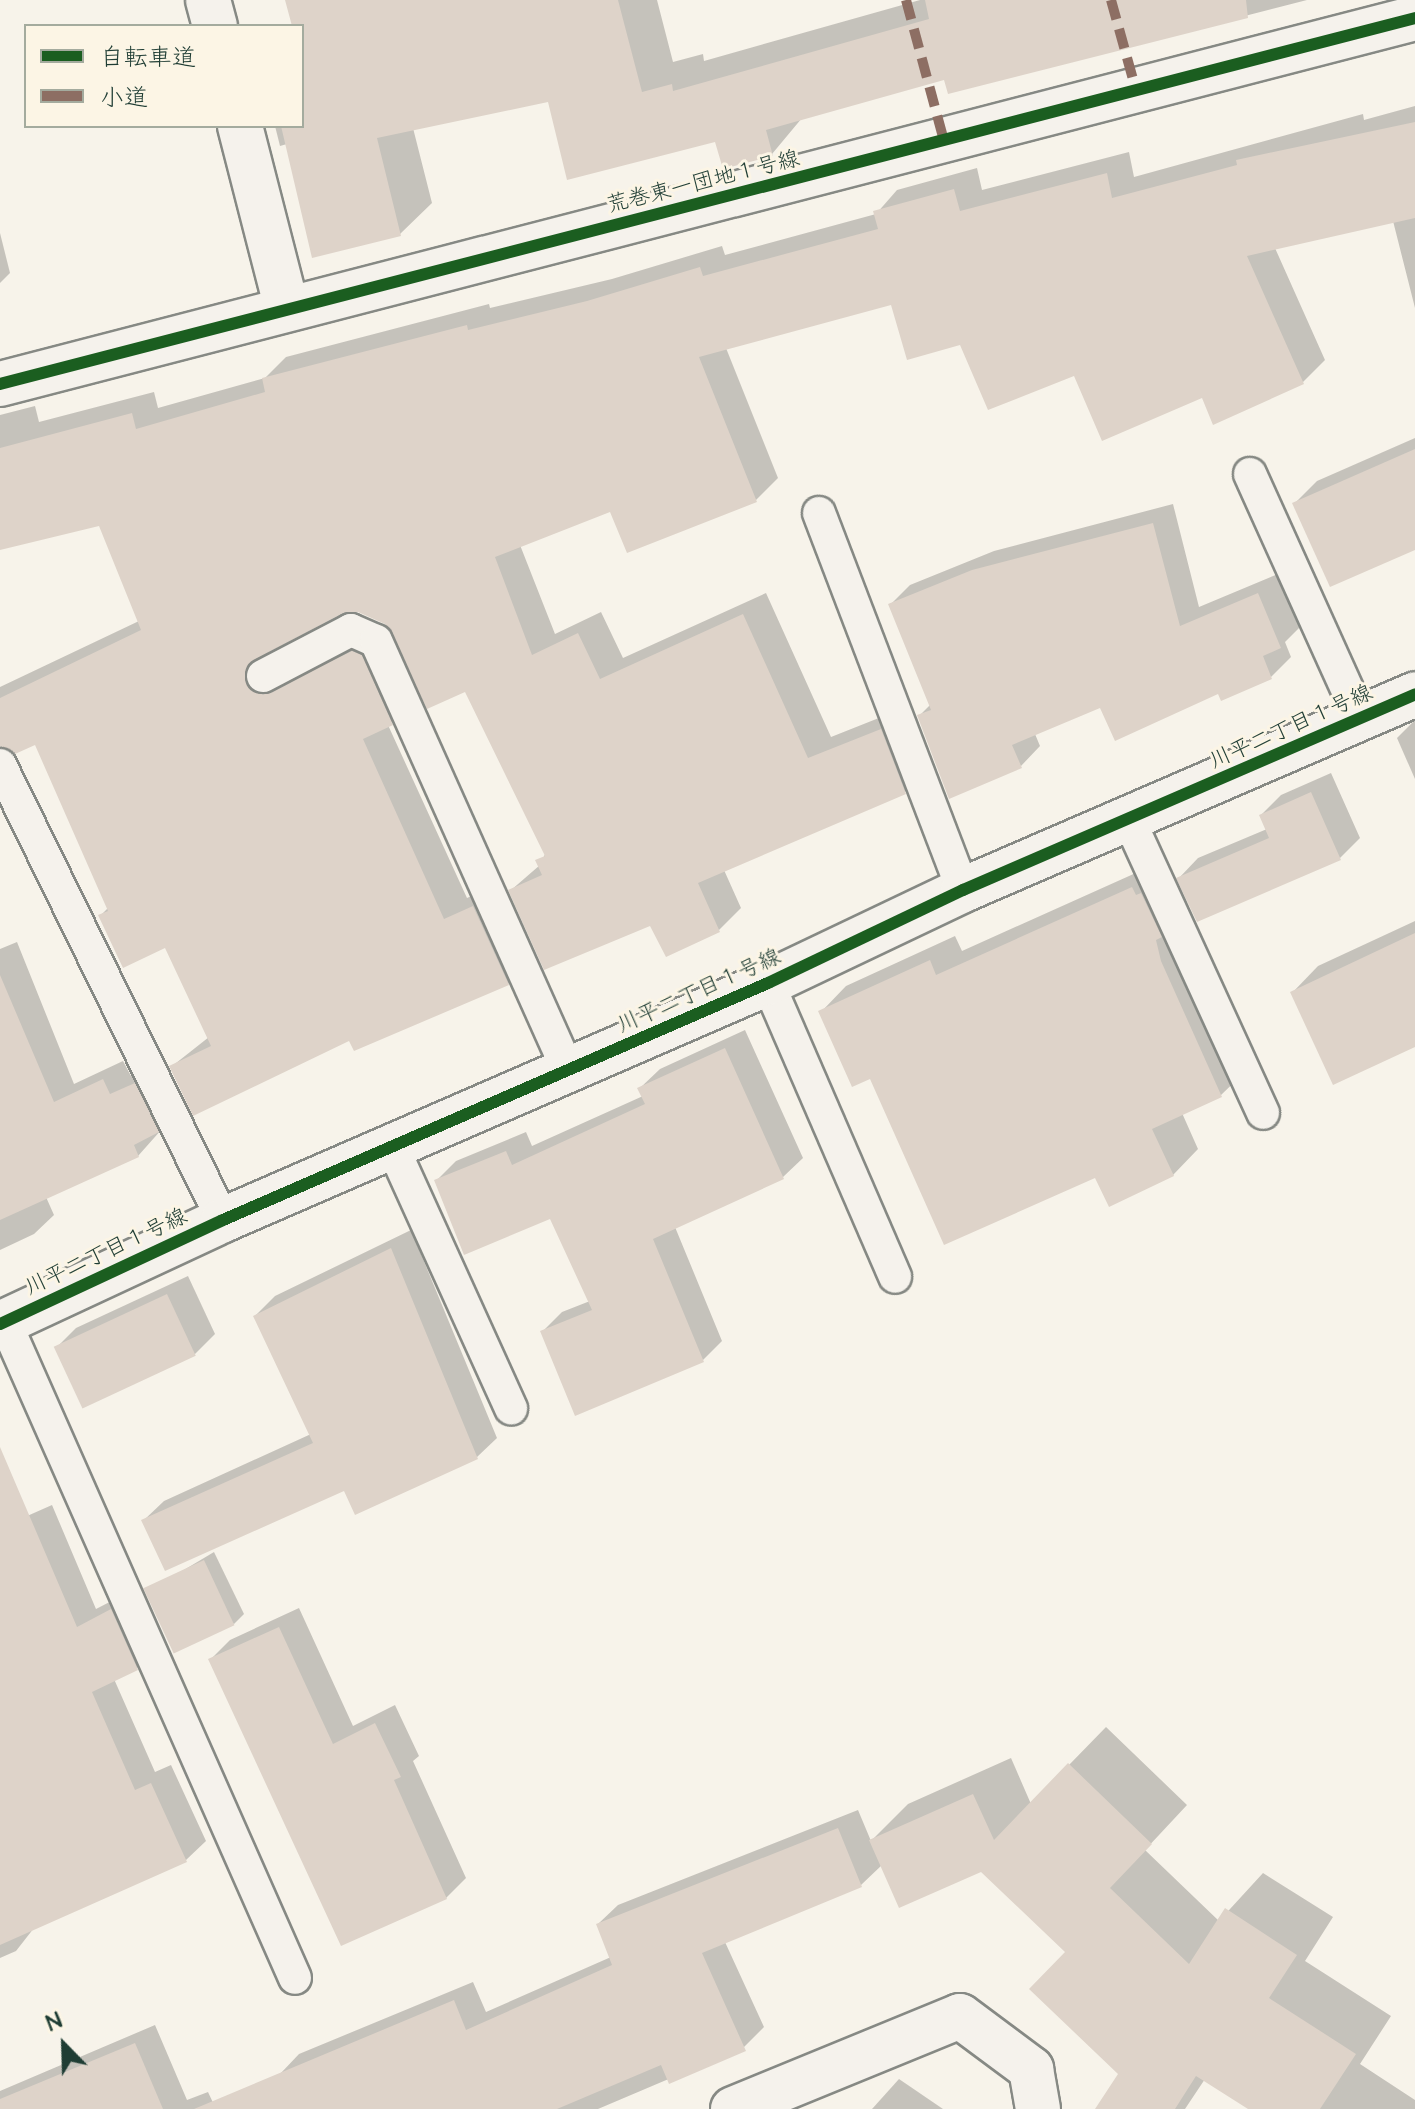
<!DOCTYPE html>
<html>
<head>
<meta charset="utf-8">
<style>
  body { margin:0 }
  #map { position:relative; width:1415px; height:2109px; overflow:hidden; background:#f7f3ea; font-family:"Architects Daughter","Klee One",sans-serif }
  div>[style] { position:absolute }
  .shadow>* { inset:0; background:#0003 }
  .building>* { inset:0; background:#ded3c9; transform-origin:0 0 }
  .roads { filter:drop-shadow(2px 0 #868984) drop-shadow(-2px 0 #868984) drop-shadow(0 2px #868984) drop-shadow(0 -2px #868984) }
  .service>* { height:32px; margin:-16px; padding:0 16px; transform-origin:16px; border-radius:16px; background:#f5f2ec }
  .minor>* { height:44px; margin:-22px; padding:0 22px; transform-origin:22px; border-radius:22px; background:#f5f2ec }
  .tertiary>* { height:44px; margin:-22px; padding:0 22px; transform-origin:22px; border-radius:22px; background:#f5f2ec }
  .quiet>* { height:10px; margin-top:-5px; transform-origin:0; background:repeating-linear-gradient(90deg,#8d6e63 0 20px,transparent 0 30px) }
  .cycleway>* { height:12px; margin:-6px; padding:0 6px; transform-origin:6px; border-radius:6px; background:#1b5e20 }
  span { translate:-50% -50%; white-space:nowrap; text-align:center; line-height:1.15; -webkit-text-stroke:6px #fcf5e5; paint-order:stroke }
  .street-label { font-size:22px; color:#1f3d34 }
  .legend { position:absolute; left:24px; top:24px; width:280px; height:104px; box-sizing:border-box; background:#fcf5e5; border:2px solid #a4ab9e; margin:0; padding:10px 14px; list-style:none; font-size:24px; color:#1f3d34 }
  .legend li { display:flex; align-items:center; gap:16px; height:40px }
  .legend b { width:40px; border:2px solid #a4ab9e }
  .north { position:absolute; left:24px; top:2005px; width:80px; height:80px; -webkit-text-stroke:6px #fcf5e5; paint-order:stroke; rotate:337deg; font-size:22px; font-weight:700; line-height:32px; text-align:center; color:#1f3d34 }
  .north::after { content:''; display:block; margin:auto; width:28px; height:36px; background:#1f3d34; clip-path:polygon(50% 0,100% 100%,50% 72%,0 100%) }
</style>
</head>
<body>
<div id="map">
  <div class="shadow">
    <i style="clip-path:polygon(287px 0,657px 0,673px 62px,703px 54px,704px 61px,920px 0,1307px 0,949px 92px,946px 78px,802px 118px,772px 154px,549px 100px,413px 128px,432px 203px,400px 234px,287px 144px,280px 146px,275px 126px,302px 126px,302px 26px,294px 26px)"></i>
    <i style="clip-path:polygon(1415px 106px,1415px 308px,1393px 221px,1275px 248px,1325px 360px,1303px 382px,1214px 422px,1203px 396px,1075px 373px,962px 343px,893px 303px,726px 348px,778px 478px,756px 500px,611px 510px,520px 545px,555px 634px,601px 612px,623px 658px,766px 593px,831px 737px,904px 708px,927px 770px,905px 792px,724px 870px,741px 908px,719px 930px,651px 923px,510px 891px,540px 865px,546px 852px,466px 689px,386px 623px,358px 610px,342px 611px,268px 650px,267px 662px,375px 630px,414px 701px,388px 725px,467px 898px,496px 885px,530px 962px,508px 984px,350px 1038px,171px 1067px,209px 1037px,166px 945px,100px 916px,108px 908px,37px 744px,0 750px,0 687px,139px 621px,100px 524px,0 548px,0 415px,35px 406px,39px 422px,154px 392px,158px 408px,265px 378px,286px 357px,489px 304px,490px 308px,612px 279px,722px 246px,725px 255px,876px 214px,897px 190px,977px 168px,982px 190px,1129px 152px,1134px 177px,1363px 114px,1364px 120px)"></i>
    <i style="clip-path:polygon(0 233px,10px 273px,0 283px)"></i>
    <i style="clip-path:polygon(1415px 438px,1415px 548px,1295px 503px,1317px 481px)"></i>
    <i style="clip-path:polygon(1173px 504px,1199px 607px,1278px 574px,1300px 627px,1285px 642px,1291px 657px,1271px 677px,1219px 692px,1102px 705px,1035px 734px,1040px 746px,1021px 766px,919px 716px,931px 704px,890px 605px,910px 585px,994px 551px)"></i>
    <i style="clip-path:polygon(1415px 720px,1415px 779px,1397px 738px)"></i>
    <i style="clip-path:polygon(1331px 773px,1360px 838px,1340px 858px,1179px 878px,1198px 858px,1267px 829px,1261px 815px,1281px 795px)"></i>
    <i style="clip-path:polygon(1158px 863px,1247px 1070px,1221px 1095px,1182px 1113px,1198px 1149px,1173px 1175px,1096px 1175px,871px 1076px,821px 1012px,846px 986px,955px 936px,962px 951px)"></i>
    <i style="clip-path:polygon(1415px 921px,1415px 1045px,1292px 993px,1318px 966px)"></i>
    <i style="clip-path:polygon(17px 942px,74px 1084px,123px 1061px,131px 1076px,155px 1064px,178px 1111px,138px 1156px,46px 1197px,54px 1215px,34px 1234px,0 1250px,0 949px)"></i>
    <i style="clip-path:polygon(745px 1030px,803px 1158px,783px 1177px,675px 1227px,722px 1341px,703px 1360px,542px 1332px,562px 1312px,590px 1301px,551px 1216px,436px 1181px,456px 1161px,526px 1132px,532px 1146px,643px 1096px,640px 1088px,660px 1069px)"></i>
    <i style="clip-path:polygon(411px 1230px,497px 1438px,477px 1457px,345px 1488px,144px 1520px,164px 1501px,311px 1434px,255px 1316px,275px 1296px)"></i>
    <i style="clip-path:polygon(188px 1276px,215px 1334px,195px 1354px,57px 1347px,76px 1328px)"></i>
    <i style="clip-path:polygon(52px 1505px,96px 1609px,131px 1591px,156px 1649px,137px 1668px,114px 1679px,155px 1772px,171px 1765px,206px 1841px,186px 1860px,34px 1928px,16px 1951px,0 1958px,0 1528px)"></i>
    <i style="clip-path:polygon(214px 1552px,244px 1614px,234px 1624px,147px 1592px)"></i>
    <i style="clip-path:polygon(299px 1608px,353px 1726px,395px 1705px,419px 1756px,413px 1761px,466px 1878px,446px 1898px,210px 1660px,230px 1640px)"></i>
    <i style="clip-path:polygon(1106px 1727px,1187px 1805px,1145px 1850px,1219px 1921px,1263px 1873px,1333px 1917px,1305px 1961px,1391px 2016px,1360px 2064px,1415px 2100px,1415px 2109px,1251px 2109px,1205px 2079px,1185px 2109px,1098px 2109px,1121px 2073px,1068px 1952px,982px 1869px,882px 1865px,861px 1885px,725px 1942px,764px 2027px,744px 2047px,598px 2109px,294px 2109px,280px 2074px,299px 2054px,473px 1982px,486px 2012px,611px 1957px,598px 1924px,618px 1905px,858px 1810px,871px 1841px,908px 1804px,1011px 1758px,1031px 1804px)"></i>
    <i style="clip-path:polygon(155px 2025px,187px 2100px,208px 2092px,216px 2109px,0 2109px,0 2091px)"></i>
    <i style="clip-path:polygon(899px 2079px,943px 2109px,872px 2109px)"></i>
  </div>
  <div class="building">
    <i style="clip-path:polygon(285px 0,618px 0,642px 92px,672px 84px,673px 91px,929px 19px,925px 0,1246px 0,1248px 18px,948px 94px,944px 80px,766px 130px,773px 156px,723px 169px,715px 142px,567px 180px,548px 102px,377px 138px,401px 236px,312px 258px,281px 126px,302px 126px,302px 26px,292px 26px)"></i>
    <i style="clip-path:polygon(1415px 122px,1415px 218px,1247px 256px,1304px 384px,1213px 425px,1202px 398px,1102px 441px,1074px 376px,988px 410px,960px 345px,907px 360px,891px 305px,699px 357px,757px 502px,627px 553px,610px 512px,495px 557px,532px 655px,578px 633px,600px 679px,743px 614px,808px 758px,881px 729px,906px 794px,698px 883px,720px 932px,666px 957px,650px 926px,544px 970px,508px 890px,542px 875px,535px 860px,545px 856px,465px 692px,427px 709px,385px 624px,358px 612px,343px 613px,254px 660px,247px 667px,246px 684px,263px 695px,352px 651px,362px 655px,393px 725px,363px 739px,444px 919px,473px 906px,509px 985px,354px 1051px,349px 1041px,193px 1116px,169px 1066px,211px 1046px,165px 948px,123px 968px,98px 915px,108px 911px,35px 745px,15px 754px,0 746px,0 698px,141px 630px,99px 526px,0 550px,0 448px,132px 413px,136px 429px,265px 392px,262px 378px,467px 325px,468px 330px,587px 301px,700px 267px,703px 276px,878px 229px,873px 211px,954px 189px,960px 211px,1107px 173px,1112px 198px,1237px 165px,1236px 160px)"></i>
    <i style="clip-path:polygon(1415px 449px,1415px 550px,1330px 587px,1292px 503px)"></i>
    <i style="clip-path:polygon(1153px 523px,1180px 626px,1258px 593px,1281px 648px,1263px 656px,1272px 679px,1221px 701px,1218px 694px,1115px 741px,1100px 708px,1012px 745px,1022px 768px,949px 799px,917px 715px,931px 710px,888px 604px,972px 570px)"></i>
    <i style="clip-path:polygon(1311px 792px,1341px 860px,1197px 922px,1176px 878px,1269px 838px,1259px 815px)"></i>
    <i style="clip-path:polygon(1132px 887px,1136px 895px,1141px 893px,1162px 937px,1156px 940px,1161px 961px,1222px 1097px,1152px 1129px,1174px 1176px,1109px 1207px,1095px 1178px,944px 1245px,870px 1079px,852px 1087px,818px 1011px,930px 960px,936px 975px)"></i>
    <i style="clip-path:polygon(1415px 933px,1415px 1047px,1333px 1085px,1290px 992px)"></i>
    <i style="clip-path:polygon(0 975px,54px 1102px,103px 1079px,110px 1094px,135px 1083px,159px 1132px,134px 1145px,139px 1157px,0 1220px)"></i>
    <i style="clip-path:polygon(725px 1048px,784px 1179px,653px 1239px,704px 1362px,575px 1416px,540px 1331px,592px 1310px,550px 1219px,464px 1255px,434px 1180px,506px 1151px,512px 1165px,645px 1104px,637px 1088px)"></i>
    <i style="clip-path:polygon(391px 1248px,478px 1459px,355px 1515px,344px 1491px,165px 1571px,141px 1520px,313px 1443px,253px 1316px)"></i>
    <i style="left:167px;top:1294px;width:68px;height:125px;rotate:65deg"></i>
    <i style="clip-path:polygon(0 1447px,77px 1627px,111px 1609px,138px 1670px,92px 1692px,135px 1790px,151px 1783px,187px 1862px,0 1945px)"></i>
    <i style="left:204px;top:1560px;width:72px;height:67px;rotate:65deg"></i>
    <i style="clip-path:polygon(279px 1627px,333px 1744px,375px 1723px,401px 1777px,394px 1780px,447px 1899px,341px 1946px,208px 1659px)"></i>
    <i style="clip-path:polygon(1068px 1763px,1152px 1844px,1110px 1888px,1189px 1964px,1225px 1908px,1297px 1955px,1269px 1998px,1356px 2054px,1320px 2109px,1248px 2109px,1196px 2076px,1175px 2109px,1095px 2109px,1118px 2074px,1029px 1989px,1065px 1952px,981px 1872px,899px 1908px,869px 1840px,973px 1794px,994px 1840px)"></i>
    <i style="clip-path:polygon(838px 1828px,862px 1887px,702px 1953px,746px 2051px,669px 2084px,661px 2065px,557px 2109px,194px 2109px,454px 2000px,466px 2030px,612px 1965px,596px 1924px)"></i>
    <i style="clip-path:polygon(135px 2043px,163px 2109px,0 2109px,0 2099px)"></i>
  </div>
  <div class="roads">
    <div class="service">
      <i style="left:1250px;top:474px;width:268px;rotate:65.7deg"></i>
      <i style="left:819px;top:513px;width:404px;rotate:69.1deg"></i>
      <i style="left:263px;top:676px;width:99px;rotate:-27.6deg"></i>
      <i style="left:351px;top:630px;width:27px;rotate:24deg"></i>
      <i style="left:376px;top:641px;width:471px;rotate:65.9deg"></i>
      <i style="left:0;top:765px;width:507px;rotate:63.89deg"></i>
      <i style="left:1129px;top:820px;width:322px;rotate:65.4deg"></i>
      <i style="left:768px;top:983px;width:320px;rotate:66.6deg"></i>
      <i style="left:393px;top:1148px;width:286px;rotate:65.6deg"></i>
      <i style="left:5px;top:1322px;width:717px;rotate:66.15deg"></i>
    </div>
    <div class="minor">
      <i style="left:208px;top:0;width:27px;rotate:75deg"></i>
      <i style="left:240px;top:126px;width:189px;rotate:75.6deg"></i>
      <i style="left:0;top:384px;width:1462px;rotate:-14.5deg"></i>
      <i style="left:733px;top:2109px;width:245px;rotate:-22.3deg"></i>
      <i style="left:960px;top:2016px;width:89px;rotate:36.7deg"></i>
      <i style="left:1031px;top:2069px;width:41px;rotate:80.1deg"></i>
    </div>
    <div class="tertiary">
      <i style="left:0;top:1324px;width:246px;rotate:-25deg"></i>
      <i style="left:223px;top:1220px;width:594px;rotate:-23.5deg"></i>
      <i style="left:768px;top:983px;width:216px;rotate:-25.5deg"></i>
      <i style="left:963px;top:890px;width:493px;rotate:-23.4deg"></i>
    </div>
  </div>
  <div class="quiet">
    <i style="left:906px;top:0;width:146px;rotate:74.9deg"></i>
    <i style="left:1111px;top:0;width:93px;rotate:74.5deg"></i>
  </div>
  <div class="cycleway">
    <i style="left:0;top:384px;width:1462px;rotate:-14.5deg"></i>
    <i style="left:0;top:1324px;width:246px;rotate:-25deg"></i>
    <i style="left:223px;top:1220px;width:594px;rotate:-23.5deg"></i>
    <i style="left:768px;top:983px;width:216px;rotate:-25.5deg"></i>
    <i style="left:963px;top:890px;width:493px;rotate:-23.4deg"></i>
  </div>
  <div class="street-label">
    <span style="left:703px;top:182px;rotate:-14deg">荒巻東一団地１号線</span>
    <span style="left:1291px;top:727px;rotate:-24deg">川平二丁目１号線</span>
    <span style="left:699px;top:991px;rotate:-24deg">川平二丁目１号線</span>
    <span style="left:106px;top:1252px;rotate:-25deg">川平二丁目１号線</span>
  </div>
  <ul class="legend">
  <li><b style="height:10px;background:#1b5e20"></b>自転車道</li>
  <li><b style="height:10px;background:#8d6e63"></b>小道</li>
  </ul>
  <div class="north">N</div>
</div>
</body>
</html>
